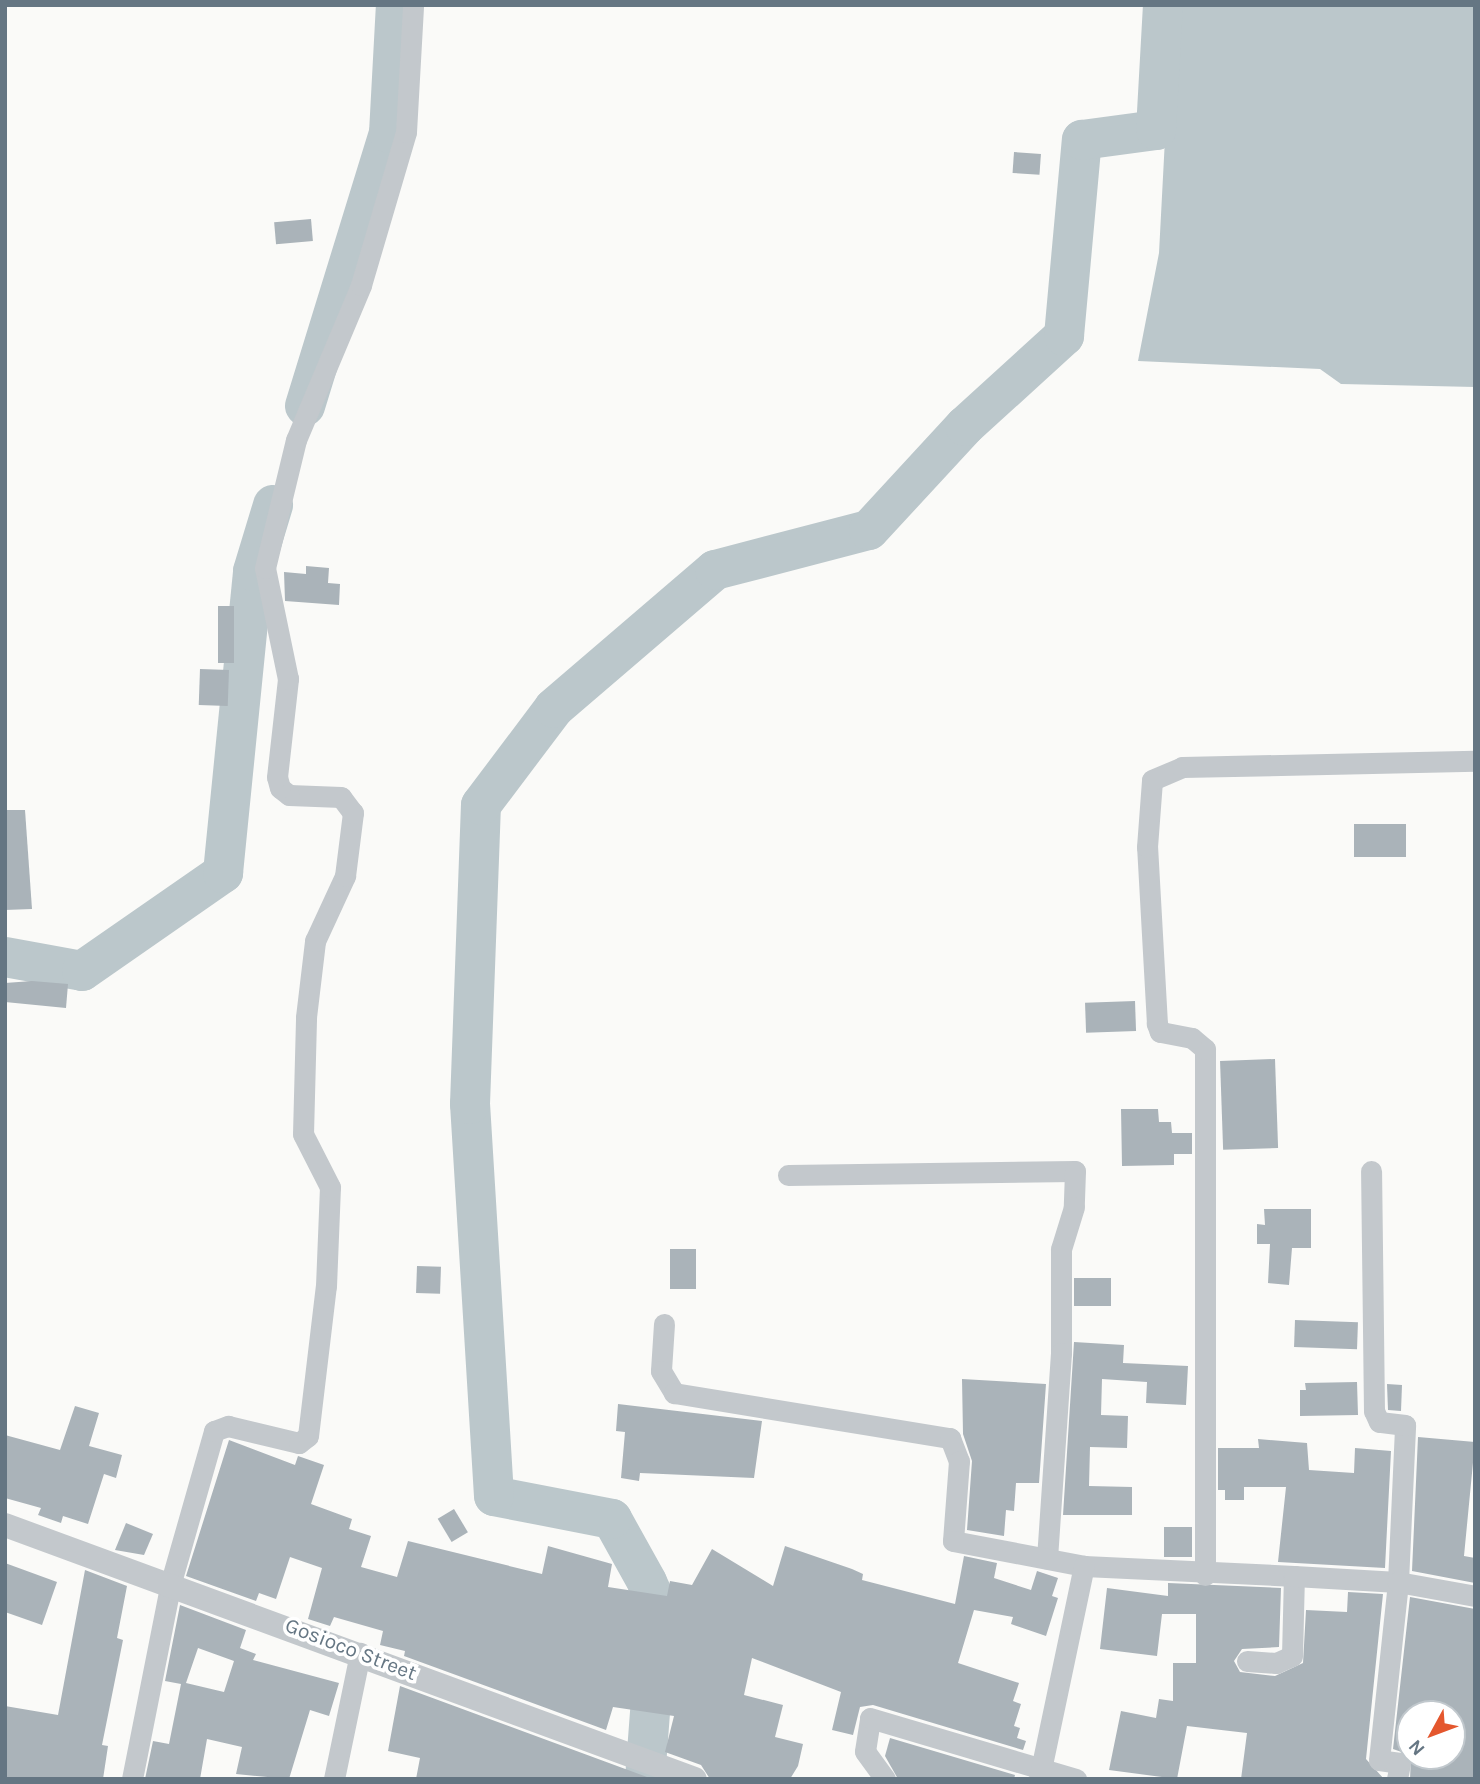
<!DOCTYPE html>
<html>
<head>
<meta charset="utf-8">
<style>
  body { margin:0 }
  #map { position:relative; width:1480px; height:1784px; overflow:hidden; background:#fafaf8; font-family:Karla,sans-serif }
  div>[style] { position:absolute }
  .water>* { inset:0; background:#bbc7cb }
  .river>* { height:40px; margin:-20px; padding:0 20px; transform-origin:20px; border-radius:20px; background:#bbc7cb }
  .building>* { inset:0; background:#aab3b9; transform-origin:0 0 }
  .minor>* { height:21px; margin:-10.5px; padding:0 10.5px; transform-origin:10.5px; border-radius:10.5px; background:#c3c8cc }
  .tertiary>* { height:24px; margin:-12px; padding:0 12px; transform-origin:12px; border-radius:12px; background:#c3c8cc }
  span { translate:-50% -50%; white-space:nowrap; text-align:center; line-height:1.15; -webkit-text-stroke:7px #fff; paint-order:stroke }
  .street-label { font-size:21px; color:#657683 }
  .frame { position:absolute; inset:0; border:7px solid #657683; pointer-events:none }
  .north { position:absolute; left:1396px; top:1700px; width:70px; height:70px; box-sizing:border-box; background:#fff; border:2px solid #c1c8cd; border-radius:50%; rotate:229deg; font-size:19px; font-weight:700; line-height:28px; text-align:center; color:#657683 }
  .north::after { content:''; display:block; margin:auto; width:24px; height:32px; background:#e4572e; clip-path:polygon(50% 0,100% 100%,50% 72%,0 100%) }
</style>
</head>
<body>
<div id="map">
  <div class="water">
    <i style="clip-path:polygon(1172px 5px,1475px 5px,1475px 387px,1341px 384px,1320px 369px,1138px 361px,1159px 253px)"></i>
  </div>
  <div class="river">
    <i style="left:305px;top:406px;width:286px;rotate:-72.9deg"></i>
    <i style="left:389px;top:133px;width:128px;rotate:-86.9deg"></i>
    <i style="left:5px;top:957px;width:78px;rotate:10.3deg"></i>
    <i style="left:82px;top:971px;width:172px;rotate:-34.8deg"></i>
    <i style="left:223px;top:873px;width:303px;rotate:-84.3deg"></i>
    <i style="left:253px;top:571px;width:69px;rotate:-73.1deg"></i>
    <i style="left:645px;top:1779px;width:173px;rotate:-85.7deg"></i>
    <i style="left:658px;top:1606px;width:26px;rotate:-115deg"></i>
    <i style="left:647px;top:1582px;width:72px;rotate:-119.1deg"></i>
    <i style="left:612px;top:1519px;width:120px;rotate:-169deg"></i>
    <i style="left:494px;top:1496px;width:393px;rotate:-93.5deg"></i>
    <i style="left:470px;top:1104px;width:299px;rotate:-87.9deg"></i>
    <i style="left:481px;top:805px;width:121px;rotate:-53deg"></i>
    <i style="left:554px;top:708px;width:212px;rotate:-40.6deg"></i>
    <i style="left:715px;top:570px;width:159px;rotate:-14.6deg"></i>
    <i style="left:869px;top:530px;width:142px;rotate:-47.3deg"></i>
    <i style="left:965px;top:426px;width:134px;rotate:-42.3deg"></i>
    <i style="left:1064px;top:336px;width:197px;rotate:-84.8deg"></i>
    <i style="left:1082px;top:140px;width:75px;rotate:-7.7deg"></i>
    <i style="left:1156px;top:130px;width:125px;rotate:-86.8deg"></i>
  </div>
  <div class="building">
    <i style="left:1014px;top:152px;width:27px;height:21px;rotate:4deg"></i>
    <i style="left:311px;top:219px;width:22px;height:37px;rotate:85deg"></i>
    <i style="clip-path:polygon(306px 566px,329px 568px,328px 583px,340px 584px,339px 605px,285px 601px,284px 572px,306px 574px)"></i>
    <i style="left:218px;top:606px;width:16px;height:57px"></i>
    <i style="left:200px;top:669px;width:29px;height:36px;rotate:2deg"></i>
    <i style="clip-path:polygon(5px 810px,25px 810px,32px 909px,5px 910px)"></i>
    <i style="left:1406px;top:824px;width:33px;height:52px;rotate:90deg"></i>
    <i style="clip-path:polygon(32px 981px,68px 984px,66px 1008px,5px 1002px,5px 983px)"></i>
    <i style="left:1135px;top:1001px;width:30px;height:50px;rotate:88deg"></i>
    <i style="left:1275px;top:1059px;width:89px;height:55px;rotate:88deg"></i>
    <i style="clip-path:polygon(1121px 1109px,1158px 1109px,1159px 1122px,1171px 1122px,1172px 1133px,1192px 1133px,1192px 1154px,1174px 1154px,1174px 1165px,1122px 1166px)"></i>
    <i style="clip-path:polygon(1264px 1209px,1311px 1209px,1311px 1248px,1292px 1248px,1289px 1285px,1268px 1283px,1270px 1244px,1257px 1244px,1257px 1224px,1265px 1225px)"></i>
    <i style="left:670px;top:1249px;width:26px;height:40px"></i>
    <i style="left:417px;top:1266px;width:24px;height:27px;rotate:2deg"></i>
    <i style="left:1074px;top:1278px;width:37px;height:28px"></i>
    <i style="left:1295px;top:1320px;width:63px;height:27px;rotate:2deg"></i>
    <i style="clip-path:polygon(1074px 1342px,1124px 1345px,1123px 1363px,1188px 1366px,1186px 1405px,1146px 1403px,1147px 1382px,1102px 1379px,1101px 1415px,1128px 1416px,1127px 1448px,1090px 1447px,1089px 1486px,1132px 1487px,1132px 1515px,1063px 1515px)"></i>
    <i style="clip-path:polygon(962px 1379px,1046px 1384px,1039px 1483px,1016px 1483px,1014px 1511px,1006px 1510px,1004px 1536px,967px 1530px,972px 1461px,963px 1434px)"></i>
    <i style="clip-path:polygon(1357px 1382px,1358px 1415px,1300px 1416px,1300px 1390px,1306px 1390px,1305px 1383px)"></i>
    <i style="clip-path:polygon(1387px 1384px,1402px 1385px,1401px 1411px,1388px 1410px)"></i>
    <i style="clip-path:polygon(618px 1404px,762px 1421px,754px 1478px,640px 1473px,639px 1481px,621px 1478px,625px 1432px,616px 1431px)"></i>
    <i style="clip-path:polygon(75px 1406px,99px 1413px,89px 1446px,122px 1455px,116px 1478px,104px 1474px,88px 1524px,63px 1516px,61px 1523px,38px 1515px,41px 1508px,5px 1498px,5px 1435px,60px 1450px)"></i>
    <i style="clip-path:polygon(1418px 1437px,1475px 1442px,1464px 1556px,1475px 1558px,1475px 1583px,1412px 1571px)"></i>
    <i style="clip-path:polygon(1258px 1439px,1307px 1443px,1309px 1470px,1354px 1473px,1355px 1448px,1391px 1451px,1385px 1568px,1278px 1562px,1286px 1487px,1244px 1487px,1244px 1500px,1225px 1500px,1225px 1490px,1218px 1490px,1218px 1448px,1259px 1448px)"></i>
    <i style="clip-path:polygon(229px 1440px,295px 1465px,298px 1456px,324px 1465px,311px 1504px,352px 1519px,349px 1529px,371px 1536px,361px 1567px,397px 1577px,408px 1541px,542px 1574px,548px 1546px,612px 1564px,608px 1587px,667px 1596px,670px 1581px,692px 1585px,712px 1549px,773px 1586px,785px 1546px,852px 1569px,863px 1574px,862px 1580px,955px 1604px,964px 1556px,997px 1563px,994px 1578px,1031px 1590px,1037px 1571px,1058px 1578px,1052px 1596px,1058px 1598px,1046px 1636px,1011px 1624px,1013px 1617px,974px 1610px,958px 1663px,1019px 1683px,1013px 1701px,1021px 1704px,1014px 1726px,1020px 1728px,1017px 1738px,1026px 1741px,1023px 1750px,873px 1705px,860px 1707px,853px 1735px,832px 1730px,841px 1692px,752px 1658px,744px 1695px,783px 1705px,775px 1737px,803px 1744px,798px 1766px,790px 1779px,710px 1779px,701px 1765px,665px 1752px,674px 1716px,613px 1707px,606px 1730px,404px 1656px,405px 1651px,380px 1645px,383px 1631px,334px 1617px,330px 1626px,308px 1619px,322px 1568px,290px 1557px,276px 1599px,259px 1593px,256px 1601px,186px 1576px)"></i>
    <i style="left:454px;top:1509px;width:27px;height:19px;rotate:59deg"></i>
    <i style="clip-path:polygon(126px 1523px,153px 1534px,144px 1555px,115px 1550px)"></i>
    <i style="left:1164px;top:1527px;width:28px;height:30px"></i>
    <i style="clip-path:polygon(5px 1563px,57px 1582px,42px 1625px,5px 1612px)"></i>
    <i style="clip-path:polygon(85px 1570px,127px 1586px,117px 1638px,123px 1640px,102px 1745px,108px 1746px,103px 1779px,5px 1779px,5px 1706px,58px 1715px)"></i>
    <i style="clip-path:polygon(1168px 1583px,1281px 1588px,1279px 1647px,1242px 1649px,1234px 1661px,1240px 1672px,1275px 1676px,1303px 1663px,1306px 1610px,1347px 1612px,1348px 1592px,1383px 1594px,1366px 1759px,1384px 1779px,1241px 1779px,1247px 1733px,1187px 1726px,1177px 1779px,1109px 1770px,1121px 1711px,1156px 1718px,1159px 1699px,1173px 1701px,1173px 1663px,1196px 1663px,1196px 1614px,1162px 1614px,1157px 1656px,1100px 1649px,1107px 1588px,1168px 1596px)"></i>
    <i style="clip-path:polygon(1410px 1597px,1475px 1609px,1475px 1779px,1410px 1779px,1411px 1756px,1452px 1756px,1452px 1714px,1410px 1714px,1410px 1755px,1393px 1749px)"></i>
    <i style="clip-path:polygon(evenodd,180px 1605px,246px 1630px,240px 1648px,256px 1654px,253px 1660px,339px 1683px,329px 1716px,310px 1710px,289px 1779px,236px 1774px,242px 1747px,207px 1739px,200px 1779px,145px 1779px,153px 1741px,169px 1744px,181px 1684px,165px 1681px,180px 1605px,198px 1648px,234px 1661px,224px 1692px,186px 1683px,198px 1648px)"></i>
    <i style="clip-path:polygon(400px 1686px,647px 1777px,647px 1779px,416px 1779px,420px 1758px,388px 1751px)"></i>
    <i style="clip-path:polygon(890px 1738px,1015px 1775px,1014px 1779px,898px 1779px,885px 1756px)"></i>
  </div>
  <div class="minor">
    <i style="left:788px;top:1175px;width:287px;rotate:-0.8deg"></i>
    <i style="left:1075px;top:1171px;width:36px;rotate:92deg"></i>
    <i style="left:1074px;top:1207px;width:44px;rotate:107.2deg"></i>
    <i style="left:1061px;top:1249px;width:104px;rotate:90deg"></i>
    <i style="left:1061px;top:1353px;width:206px;rotate:93.9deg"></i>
    <i style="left:664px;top:1324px;width:47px;rotate:93.7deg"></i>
    <i style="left:661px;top:1371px;width:26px;rotate:59deg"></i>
    <i style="left:674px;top:1393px;width:280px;rotate:9.3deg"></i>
    <i style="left:950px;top:1438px;width:25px;rotate:69deg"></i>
    <i style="left:959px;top:1461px;width:80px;rotate:94.3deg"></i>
    <i style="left:953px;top:1541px;width:133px;rotate:10.8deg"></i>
    <i style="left:1084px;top:1566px;width:210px;rotate:2.7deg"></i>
    <i style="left:1205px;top:1575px;width:526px;rotate:-90deg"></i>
    <i style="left:1205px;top:1049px;width:17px;rotate:-140deg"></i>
    <i style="left:1192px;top:1038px;width:33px;rotate:-169deg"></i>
    <i style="left:1160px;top:1032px;width:9px;rotate:-111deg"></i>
    <i style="left:1157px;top:1024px;width:177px;rotate:-93.2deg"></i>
    <i style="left:1147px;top:847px;width:67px;rotate:-85.7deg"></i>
    <i style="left:1152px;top:780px;width:33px;rotate:-23deg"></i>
    <i style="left:1182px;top:767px;width:293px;rotate:-1.2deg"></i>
    <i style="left:1247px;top:1661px;width:29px;rotate:4deg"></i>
    <i style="left:1276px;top:1663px;width:17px;rotate:-24deg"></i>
    <i style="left:1292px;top:1656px;width:80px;rotate:-88.6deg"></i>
    <i style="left:1294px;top:1576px;width:104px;rotate:3.3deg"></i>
    <i style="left:1398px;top:1582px;width:157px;rotate:-87.4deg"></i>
    <i style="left:1405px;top:1425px;width:26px;rotate:-173deg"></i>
    <i style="left:1379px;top:1422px;width:12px;rotate:-114deg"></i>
    <i style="left:1374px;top:1411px;width:240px;rotate:-90.7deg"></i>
    <i style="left:132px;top:1779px;width:201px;rotate:-78.8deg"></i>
    <i style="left:171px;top:1582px;width:157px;rotate:-74.1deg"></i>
    <i style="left:214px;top:1431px;width:15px;rotate:-20deg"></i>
    <i style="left:228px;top:1426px;width:73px;rotate:13.5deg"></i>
    <i style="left:299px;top:1443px;width:11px;rotate:-38deg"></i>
    <i style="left:308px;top:1436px;width:151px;rotate:-83.2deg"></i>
    <i style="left:326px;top:1286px;width:99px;rotate:-87.7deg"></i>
    <i style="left:330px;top:1187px;width:59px;rotate:-117deg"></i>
    <i style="left:303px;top:1134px;width:117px;rotate:-88.5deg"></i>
    <i style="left:306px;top:1017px;width:77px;rotate:-83.2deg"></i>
    <i style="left:315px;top:941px;width:72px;rotate:-65.2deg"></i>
    <i style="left:345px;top:876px;width:64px;rotate:-82.8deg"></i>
    <i style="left:353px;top:813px;width:20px;rotate:-127deg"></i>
    <i style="left:341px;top:797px;width:52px;rotate:-177.8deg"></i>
    <i style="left:289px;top:795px;width:11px;rotate:-142deg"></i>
    <i style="left:280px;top:788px;width:11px;rotate:-105deg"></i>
    <i style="left:277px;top:777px;width:99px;rotate:-83.6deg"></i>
    <i style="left:288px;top:679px;width:113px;rotate:-101.7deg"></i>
    <i style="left:265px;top:568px;width:132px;rotate:-76.4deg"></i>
    <i style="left:296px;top:440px;width:168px;rotate:-67.2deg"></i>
    <i style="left:361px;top:285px;width:159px;rotate:-73.6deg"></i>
    <i style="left:406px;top:132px;width:127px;rotate:-86.8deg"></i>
    <i style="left:334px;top:1779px;width:129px;rotate:-78.3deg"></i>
    <i style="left:885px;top:1779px;width:34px;rotate:-126deg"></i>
    <i style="left:865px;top:1751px;width:33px;rotate:-81deg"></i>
    <i style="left:870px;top:1718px;width:215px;rotate:16.5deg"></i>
    <i style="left:1039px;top:1779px;width:218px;rotate:-78.1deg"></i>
    <i style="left:1397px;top:1779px;width:16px;rotate:-79deg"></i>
    <i style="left:1400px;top:1763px;width:21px;rotate:-172deg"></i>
    <i style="left:1379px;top:1760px;width:179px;rotate:-83.9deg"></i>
    <i style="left:1398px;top:1582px;width:78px;rotate:10.3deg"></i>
  </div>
  <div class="tertiary">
    <i style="left:5px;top:1525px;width:735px;rotate:20.21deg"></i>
  </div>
  <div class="street-label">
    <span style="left:351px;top:1649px;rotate:21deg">Gosioco Street</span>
  </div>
  <div class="frame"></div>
  <div class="north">N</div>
</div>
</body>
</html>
